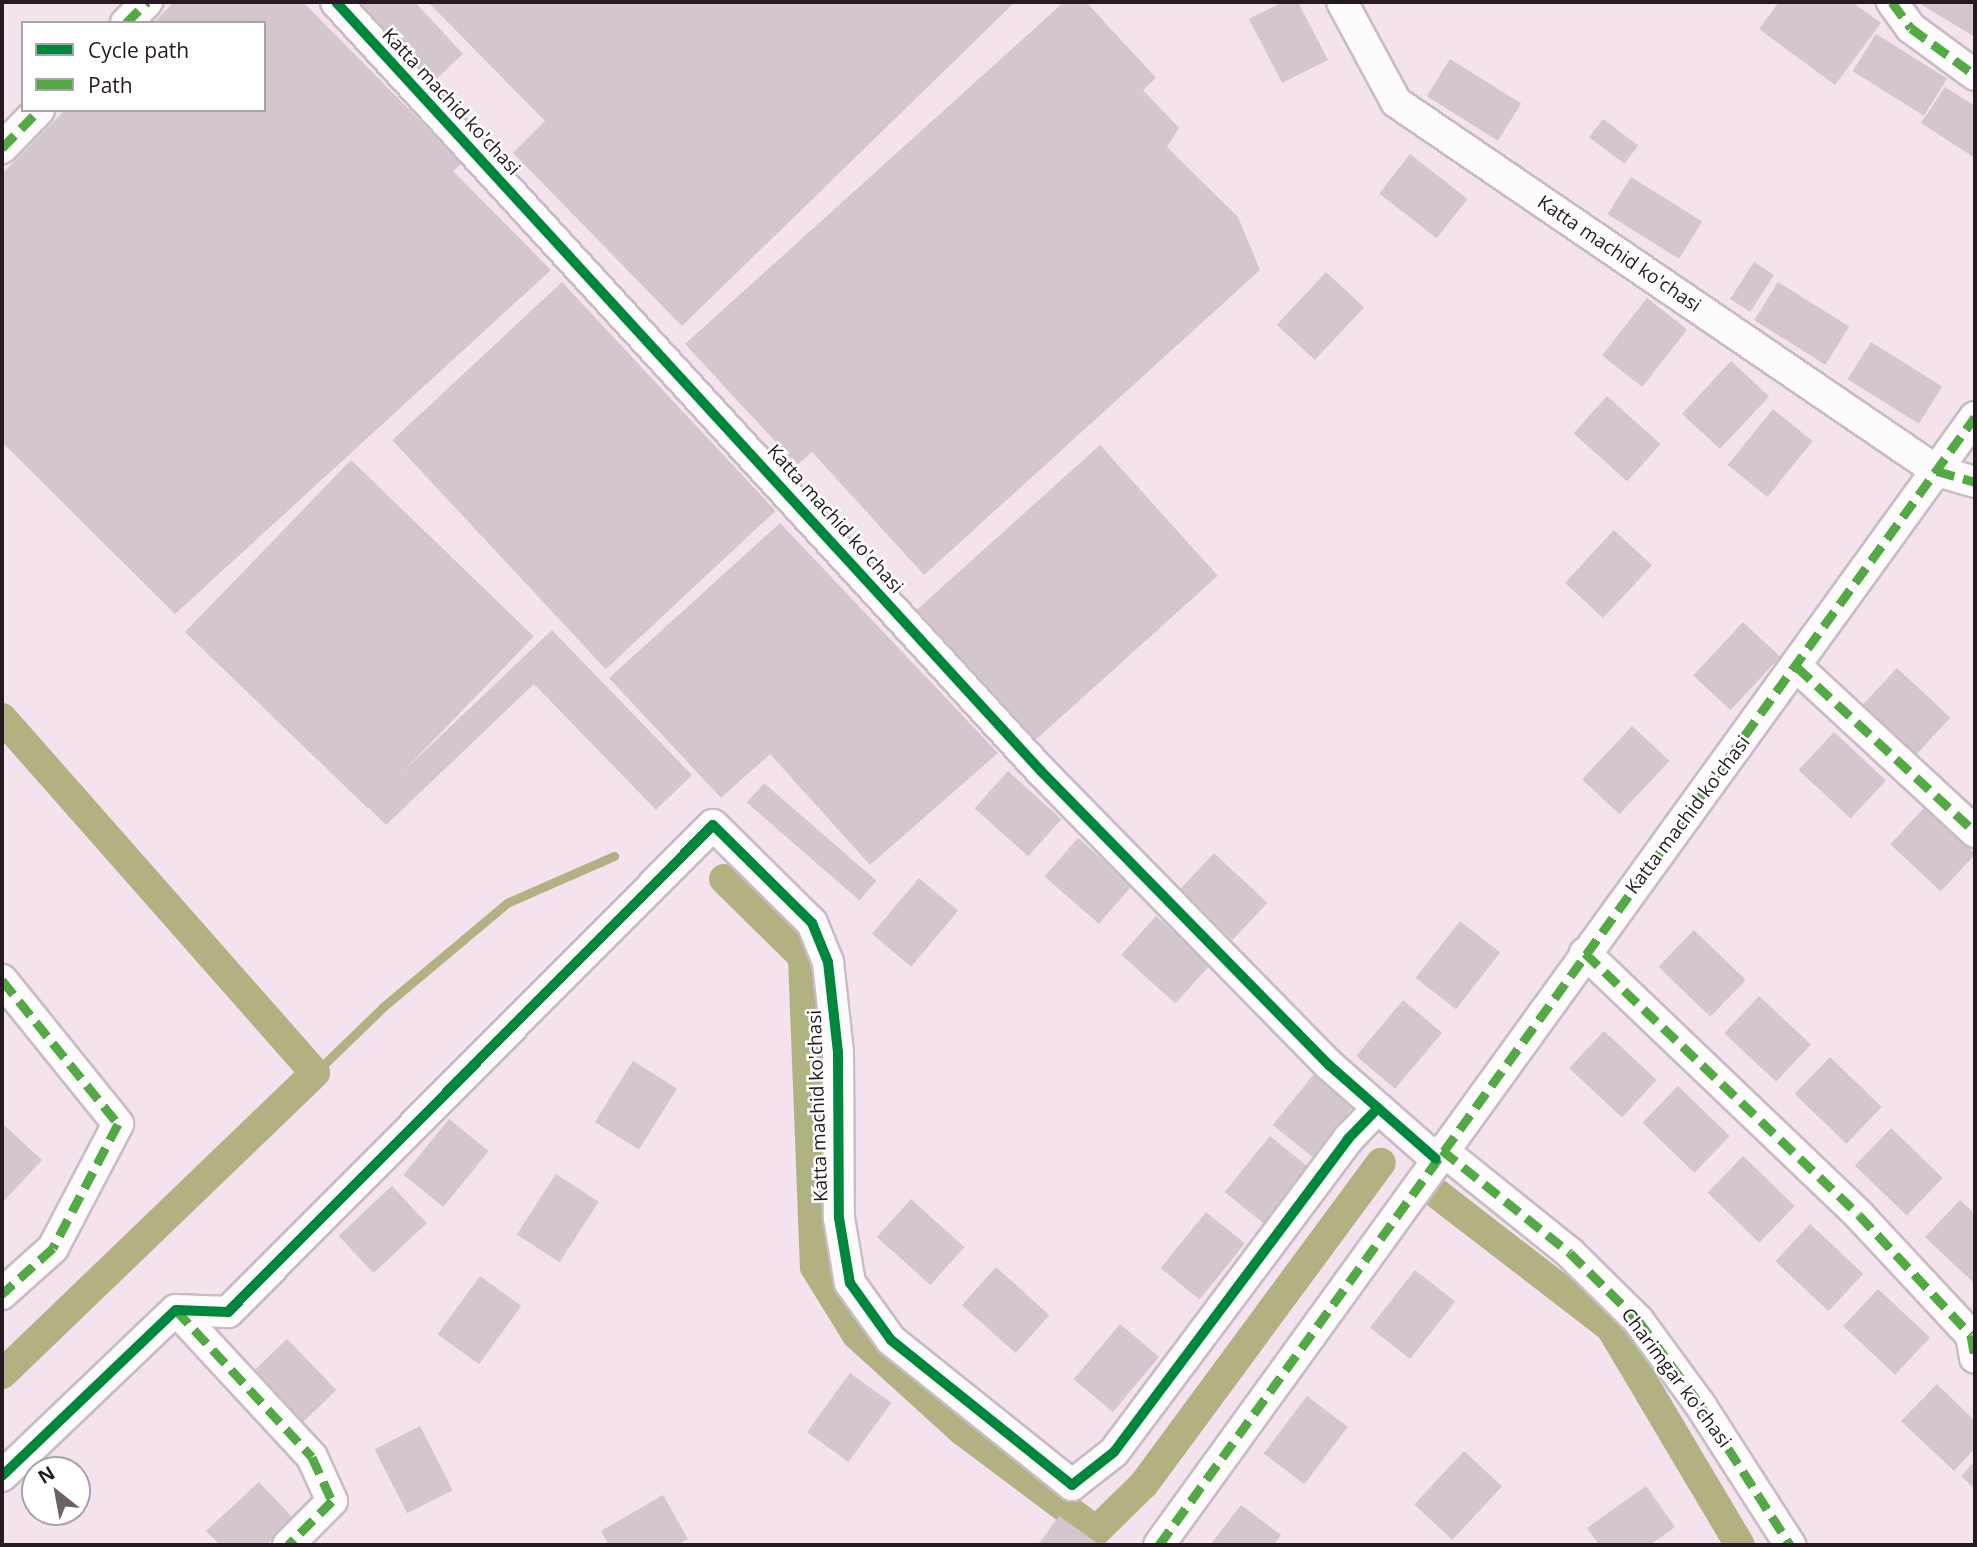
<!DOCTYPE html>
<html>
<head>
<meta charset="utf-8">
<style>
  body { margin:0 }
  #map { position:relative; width:1977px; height:1547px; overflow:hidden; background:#f4e3ee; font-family:"Open Sans",sans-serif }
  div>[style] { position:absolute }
  .stream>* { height:9px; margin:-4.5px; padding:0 4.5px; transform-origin:4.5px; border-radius:4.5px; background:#b1b182 }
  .canal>* { height:30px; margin:-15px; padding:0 15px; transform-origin:15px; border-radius:15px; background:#b1b182 }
  .building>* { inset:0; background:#d4c6cf; transform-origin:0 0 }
  .roads { filter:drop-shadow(2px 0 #c9bcc5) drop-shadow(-2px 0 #c9bcc5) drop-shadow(0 2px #c9bcc5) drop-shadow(0 -2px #c9bcc5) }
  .minor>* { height:30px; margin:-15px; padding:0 15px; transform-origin:15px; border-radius:15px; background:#fdfbfc }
  .quiet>* { height:9px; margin-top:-4.5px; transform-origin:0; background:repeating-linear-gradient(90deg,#53a943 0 18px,transparent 0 27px) }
  .cycleway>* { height:10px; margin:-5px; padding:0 5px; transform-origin:5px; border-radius:5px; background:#00873e }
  span { translate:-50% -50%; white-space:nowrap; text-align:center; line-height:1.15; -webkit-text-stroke:5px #fff; paint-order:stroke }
  .street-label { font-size:19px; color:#251a21 }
  .frame { position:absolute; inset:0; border:4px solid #251a21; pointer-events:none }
  .legend { position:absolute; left:21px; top:21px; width:245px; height:91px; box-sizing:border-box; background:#fff; border:2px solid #a8a3a6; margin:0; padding:9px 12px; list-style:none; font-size:21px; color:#251a21 }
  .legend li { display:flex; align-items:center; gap:14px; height:35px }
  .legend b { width:35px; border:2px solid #a8a3a6 }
  .north { position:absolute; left:21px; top:1456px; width:70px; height:70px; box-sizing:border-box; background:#fff; border:2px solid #a8a3a6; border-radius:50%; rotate:329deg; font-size:19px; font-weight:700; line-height:28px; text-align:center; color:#251a21 }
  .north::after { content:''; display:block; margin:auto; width:24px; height:32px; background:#6d6069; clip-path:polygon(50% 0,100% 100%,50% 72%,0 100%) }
</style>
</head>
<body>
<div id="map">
  <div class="stream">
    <i style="left:315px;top:1073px;width:95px;rotate:-44.1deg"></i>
    <i style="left:383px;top:1007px;width:162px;rotate:-40deg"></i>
    <i style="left:507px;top:903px;width:117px;rotate:-23.7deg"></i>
  </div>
  <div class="canal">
    <i style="left:2px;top:718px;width:473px;rotate:48.6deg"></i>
    <i style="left:315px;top:1073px;width:434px;rotate:136.1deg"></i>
    <i style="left:724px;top:879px;width:111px;rotate:44.6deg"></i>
    <i style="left:803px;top:957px;width:310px;rotate:87.8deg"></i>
    <i style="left:815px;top:1267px;width:80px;rotate:58.3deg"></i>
    <i style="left:857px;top:1335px;width:143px;rotate:42.2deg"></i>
    <i style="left:963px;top:1431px;width:166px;rotate:36.9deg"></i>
    <i style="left:1096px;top:1531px;width:67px;rotate:-44.4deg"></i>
    <i style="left:1144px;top:1484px;width:399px;rotate:-53.6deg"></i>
    <i style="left:1436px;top:1193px;width:221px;rotate:37.6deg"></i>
    <i style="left:1611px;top:1328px;width:252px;rotate:59.3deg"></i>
  </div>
  <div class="building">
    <i style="clip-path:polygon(174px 2px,303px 2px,462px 163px,453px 171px,551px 270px,175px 614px,2px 442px,2px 174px,65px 110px,264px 110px,264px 23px,153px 23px)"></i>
    <i style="clip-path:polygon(359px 2px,415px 2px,463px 54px,433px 82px)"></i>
    <i style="clip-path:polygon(428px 2px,1015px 2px,682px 326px,513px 153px,545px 121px)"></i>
    <i style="clip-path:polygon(1064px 2px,1086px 2px,1156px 78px,1143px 90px,1179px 128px,1167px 147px,1238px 217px,1260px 270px,924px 575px,812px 452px,797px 465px,685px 344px)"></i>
    <i style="clip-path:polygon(1283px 2px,1298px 2px,1328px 60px,1282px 83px,1249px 19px)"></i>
    <i style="clip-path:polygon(1779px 2px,1852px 2px,1881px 23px,1835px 85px,1759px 29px)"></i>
    <i style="clip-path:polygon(1917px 2px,1975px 2px,1975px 37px)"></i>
    <i style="left:1876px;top:34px;width:84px;height:44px;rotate:32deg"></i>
    <i style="left:1450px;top:59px;width:84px;height:44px;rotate:32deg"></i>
    <i style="clip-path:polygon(1945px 87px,1975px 106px,1975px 158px,1921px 123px)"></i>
    <i style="left:1603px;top:119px;width:44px;height:23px;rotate:37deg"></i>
    <i style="left:1410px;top:154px;width:73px;height:50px;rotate:38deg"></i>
    <i style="left:1631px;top:177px;width:84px;height:44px;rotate:32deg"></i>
    <i style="left:1754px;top:262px;width:24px;height:44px;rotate:33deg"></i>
    <i style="left:1326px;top:272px;width:52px;height:72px;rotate:43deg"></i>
    <i style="left:562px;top:282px;width:313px;height:232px;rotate:47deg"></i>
    <i style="left:1778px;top:282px;width:84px;height:45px;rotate:32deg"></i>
    <i style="left:1647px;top:298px;width:51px;height:73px;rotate:38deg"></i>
    <i style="left:1871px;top:342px;width:84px;height:44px;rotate:32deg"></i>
    <i style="left:1731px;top:361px;width:52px;height:72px;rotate:43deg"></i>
    <i style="left:1607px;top:396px;width:72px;height:50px;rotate:42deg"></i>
    <i style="left:1773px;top:409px;width:51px;height:72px;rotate:39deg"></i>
    <i style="left:1100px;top:445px;width:176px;height:246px;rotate:48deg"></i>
    <i style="left:351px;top:460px;width:254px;height:239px;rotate:44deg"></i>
    <i style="clip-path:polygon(780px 523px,998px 753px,870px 865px,770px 754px,721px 798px,609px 678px)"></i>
    <i style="left:1614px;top:530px;width:52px;height:72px;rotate:43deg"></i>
    <i style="left:1743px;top:622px;width:51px;height:73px;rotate:43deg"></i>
    <i style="clip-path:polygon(552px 630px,692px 775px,656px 810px,534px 684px,386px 825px,367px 806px)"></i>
    <i style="left:1897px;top:668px;width:73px;height:51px;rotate:43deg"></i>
    <i style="left:1632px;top:726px;width:51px;height:73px;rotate:43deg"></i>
    <i style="left:1834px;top:732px;width:71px;height:52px;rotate:43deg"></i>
    <i style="left:1008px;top:771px;width:72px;height:50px;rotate:42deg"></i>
    <i style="left:764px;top:783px;width:149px;height:26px;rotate:41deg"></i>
    <i style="left:1925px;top:807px;width:69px;height:51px;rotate:43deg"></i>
    <i style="left:1078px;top:838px;width:72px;height:51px;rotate:41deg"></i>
    <i style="left:1214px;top:853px;width:73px;height:51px;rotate:43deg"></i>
    <i style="left:919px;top:878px;width:51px;height:73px;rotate:40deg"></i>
    <i style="left:1156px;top:916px;width:73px;height:52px;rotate:42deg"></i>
    <i style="left:1460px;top:921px;width:51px;height:72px;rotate:38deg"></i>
    <i style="left:1694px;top:930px;width:72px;height:51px;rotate:44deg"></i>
    <i style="left:1759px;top:996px;width:71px;height:51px;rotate:43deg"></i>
    <i style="left:1403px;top:1000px;width:51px;height:73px;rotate:40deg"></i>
    <i style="left:1604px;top:1031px;width:72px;height:51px;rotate:43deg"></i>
    <i style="left:1830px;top:1057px;width:72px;height:51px;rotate:44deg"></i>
    <i style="left:633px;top:1061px;width:52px;height:72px;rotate:32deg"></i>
    <i style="left:1318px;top:1069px;width:51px;height:72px;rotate:39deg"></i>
    <i style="left:1678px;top:1086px;width:72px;height:51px;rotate:44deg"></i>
    <i style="left:449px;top:1119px;width:51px;height:72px;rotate:39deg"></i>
    <i style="clip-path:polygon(5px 1126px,42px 1160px,2px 1203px,2px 1130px)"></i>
    <i style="left:1891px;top:1128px;width:72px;height:52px;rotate:44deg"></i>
    <i style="left:1270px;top:1136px;width:50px;height:72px;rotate:39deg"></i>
    <i style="left:1743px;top:1156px;width:72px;height:51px;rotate:44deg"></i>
    <i style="left:556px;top:1174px;width:51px;height:72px;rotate:33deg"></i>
    <i style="left:392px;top:1186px;width:51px;height:73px;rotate:47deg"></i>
    <i style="left:911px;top:1199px;width:72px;height:51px;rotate:42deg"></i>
    <i style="clip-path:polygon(1960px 1200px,1975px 1214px,1975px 1284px,1925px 1237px)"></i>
    <i style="left:1206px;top:1212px;width:50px;height:72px;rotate:39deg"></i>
    <i style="left:1810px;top:1224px;width:73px;height:51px;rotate:43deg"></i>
    <i style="left:996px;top:1267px;width:72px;height:51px;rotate:42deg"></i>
    <i style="left:1415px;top:1270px;width:51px;height:73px;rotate:38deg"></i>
    <i style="left:480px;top:1276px;width:51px;height:72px;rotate:36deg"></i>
    <i style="left:1878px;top:1289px;width:71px;height:51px;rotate:43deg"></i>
    <i style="left:1120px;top:1324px;width:51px;height:72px;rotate:40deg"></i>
    <i style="left:287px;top:1339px;width:71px;height:51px;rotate:46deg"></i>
    <i style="left:850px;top:1373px;width:51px;height:73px;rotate:36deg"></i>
    <i style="clip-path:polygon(1937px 1384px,1975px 1421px,1975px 1448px,1954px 1471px,1901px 1421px)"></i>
    <i style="left:1307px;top:1396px;width:51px;height:72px;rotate:37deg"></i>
    <i style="left:420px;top:1426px;width:72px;height:51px;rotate:63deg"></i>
    <i style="left:1464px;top:1451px;width:52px;height:73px;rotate:43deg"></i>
    <i style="clip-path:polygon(1975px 1461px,1975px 1489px,1961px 1476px)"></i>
    <i style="clip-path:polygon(259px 1482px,294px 1519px,266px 1545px,220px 1545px,206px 1531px)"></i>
    <i style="clip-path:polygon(1646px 1486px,1675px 1527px,1650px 1545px,1599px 1545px,1587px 1528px)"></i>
    <i style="clip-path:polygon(663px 1495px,688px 1539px,677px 1545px,609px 1545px,601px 1531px)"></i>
    <i style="clip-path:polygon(1241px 1505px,1281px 1535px,1274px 1545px,1210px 1545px)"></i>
    <i style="clip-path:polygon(1059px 1516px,1100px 1545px,1038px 1545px)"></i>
  </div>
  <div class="roads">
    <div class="minor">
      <i style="left:336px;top:2px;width:1043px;rotate:47.49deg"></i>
      <i style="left:1041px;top:771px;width:412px;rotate:45.6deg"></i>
      <i style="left:1329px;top:1065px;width:142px;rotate:41.3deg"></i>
      <i style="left:1342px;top:2px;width:114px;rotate:61.6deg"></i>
      <i style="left:1396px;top:102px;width:655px;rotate:34.3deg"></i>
      <i style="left:1937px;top:471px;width:40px;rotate:16deg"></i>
      <i style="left:1892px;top:2px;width:32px;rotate:54deg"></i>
      <i style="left:1911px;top:28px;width:79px;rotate:36.3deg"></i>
      <i style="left:126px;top:23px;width:30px;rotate:-45deg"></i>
      <i style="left:2px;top:148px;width:53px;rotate:-45.8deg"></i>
      <i style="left:1797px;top:667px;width:243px;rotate:42.8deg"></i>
      <i style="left:1585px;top:953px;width:379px;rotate:43.7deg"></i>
      <i style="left:1859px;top:1215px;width:164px;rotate:47deg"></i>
      <i style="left:1971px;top:1335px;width:23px;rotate:80deg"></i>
      <i style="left:2px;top:980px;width:185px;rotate:51.1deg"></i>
      <i style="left:118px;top:1124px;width:140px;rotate:117.7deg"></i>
      <i style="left:53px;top:1248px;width:69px;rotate:138deg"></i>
      <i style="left:1442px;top:1150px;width:164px;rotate:38.8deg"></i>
      <i style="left:1570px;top:1253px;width:95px;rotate:44.6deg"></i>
      <i style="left:1638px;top:1320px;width:103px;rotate:53.7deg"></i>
      <i style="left:1699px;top:1403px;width:169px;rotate:57.3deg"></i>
      <i style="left:176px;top:1310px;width:200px;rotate:47.2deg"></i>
      <i style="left:312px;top:1457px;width:48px;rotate:65.6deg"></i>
      <i style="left:332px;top:1501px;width:62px;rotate:135deg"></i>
      <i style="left:2px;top:1476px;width:240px;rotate:-43.7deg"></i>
      <i style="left:176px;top:1310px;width:52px;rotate:2.2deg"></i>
      <i style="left:228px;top:1312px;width:687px;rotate:-45.12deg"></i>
      <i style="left:713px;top:825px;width:139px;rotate:44.7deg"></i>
      <i style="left:812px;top:923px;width:42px;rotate:67.7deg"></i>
      <i style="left:828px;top:962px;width:91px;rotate:83.7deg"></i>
      <i style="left:838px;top:1052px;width:166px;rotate:89.7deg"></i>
      <i style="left:839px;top:1218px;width:66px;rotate:80.4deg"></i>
      <i style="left:850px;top:1283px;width:70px;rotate:54.3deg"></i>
      <i style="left:891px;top:1340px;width:232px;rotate:38.7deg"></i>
      <i style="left:1072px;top:1485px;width:53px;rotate:-38.2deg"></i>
      <i style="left:1114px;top:1452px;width:391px;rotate:-53.2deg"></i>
      <i style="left:1348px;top:1139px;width:43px;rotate:-45.9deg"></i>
      <i style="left:1159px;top:1545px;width:1392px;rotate:-54.12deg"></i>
    </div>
  </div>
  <div class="quiet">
    <i style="left:1892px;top:2px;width:32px;rotate:54deg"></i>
    <i style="left:1911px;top:28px;width:79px;rotate:36.3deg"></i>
    <i style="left:126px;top:23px;width:30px;rotate:-45deg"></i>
    <i style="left:2px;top:148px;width:53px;rotate:-45.8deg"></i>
    <i style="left:1937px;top:471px;width:40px;rotate:16deg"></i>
    <i style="left:1797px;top:667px;width:243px;rotate:42.8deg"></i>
    <i style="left:1585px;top:953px;width:379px;rotate:43.7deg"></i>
    <i style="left:1859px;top:1215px;width:164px;rotate:47deg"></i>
    <i style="left:1971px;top:1335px;width:23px;rotate:80deg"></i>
    <i style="left:2px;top:980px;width:185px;rotate:51.1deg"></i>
    <i style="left:118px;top:1124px;width:140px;rotate:117.7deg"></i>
    <i style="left:53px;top:1248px;width:69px;rotate:138deg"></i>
    <i style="left:1442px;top:1150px;width:164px;rotate:38.8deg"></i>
    <i style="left:1570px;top:1253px;width:95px;rotate:44.6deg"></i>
    <i style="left:1638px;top:1320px;width:103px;rotate:53.7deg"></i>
    <i style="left:1699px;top:1403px;width:169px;rotate:57.3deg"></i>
    <i style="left:176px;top:1310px;width:200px;rotate:47.2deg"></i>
    <i style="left:312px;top:1457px;width:48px;rotate:65.6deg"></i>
    <i style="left:332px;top:1501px;width:62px;rotate:135deg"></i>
    <i style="left:1159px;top:1545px;width:1392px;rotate:-54.12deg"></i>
  </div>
  <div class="cycleway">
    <i style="left:336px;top:2px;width:1043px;rotate:47.49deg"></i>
    <i style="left:1041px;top:771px;width:412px;rotate:45.6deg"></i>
    <i style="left:1329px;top:1065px;width:142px;rotate:41.3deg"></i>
    <i style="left:2px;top:1476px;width:240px;rotate:-43.7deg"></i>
    <i style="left:176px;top:1310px;width:52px;rotate:2.2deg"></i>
    <i style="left:228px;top:1312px;width:687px;rotate:-45.12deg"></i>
    <i style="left:713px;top:825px;width:139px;rotate:44.7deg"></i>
    <i style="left:812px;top:923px;width:42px;rotate:67.7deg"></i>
    <i style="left:828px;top:962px;width:91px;rotate:83.7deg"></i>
    <i style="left:838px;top:1052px;width:166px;rotate:89.7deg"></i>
    <i style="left:839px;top:1218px;width:66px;rotate:80.4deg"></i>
    <i style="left:850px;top:1283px;width:70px;rotate:54.3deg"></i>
    <i style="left:891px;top:1340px;width:232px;rotate:38.7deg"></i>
    <i style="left:1072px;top:1485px;width:53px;rotate:-38.2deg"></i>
    <i style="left:1114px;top:1452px;width:391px;rotate:-53.2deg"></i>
    <i style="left:1348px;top:1139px;width:43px;rotate:-45.9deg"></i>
  </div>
  <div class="street-label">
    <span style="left:451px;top:102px;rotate:47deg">Katta machid ko'chasi</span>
    <span style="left:1619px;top:254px;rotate:34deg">Katta machid ko'chasi</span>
    <span style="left:835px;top:519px;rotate:48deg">Katta machid ko'chasi</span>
    <span style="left:1688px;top:815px;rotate:-53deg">Katta machid ko'chasi</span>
    <span style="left:818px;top:1106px;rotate:-92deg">Katta machid ko'chasi</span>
    <span style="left:1676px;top:1378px;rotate:53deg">Charimgar ko'chasi</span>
  </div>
  <div class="frame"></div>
  <ul class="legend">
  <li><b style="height:9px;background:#00873e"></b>Cycle path</li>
  <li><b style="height:9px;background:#53a943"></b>Path</li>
  </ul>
  <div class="north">N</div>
</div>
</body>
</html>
